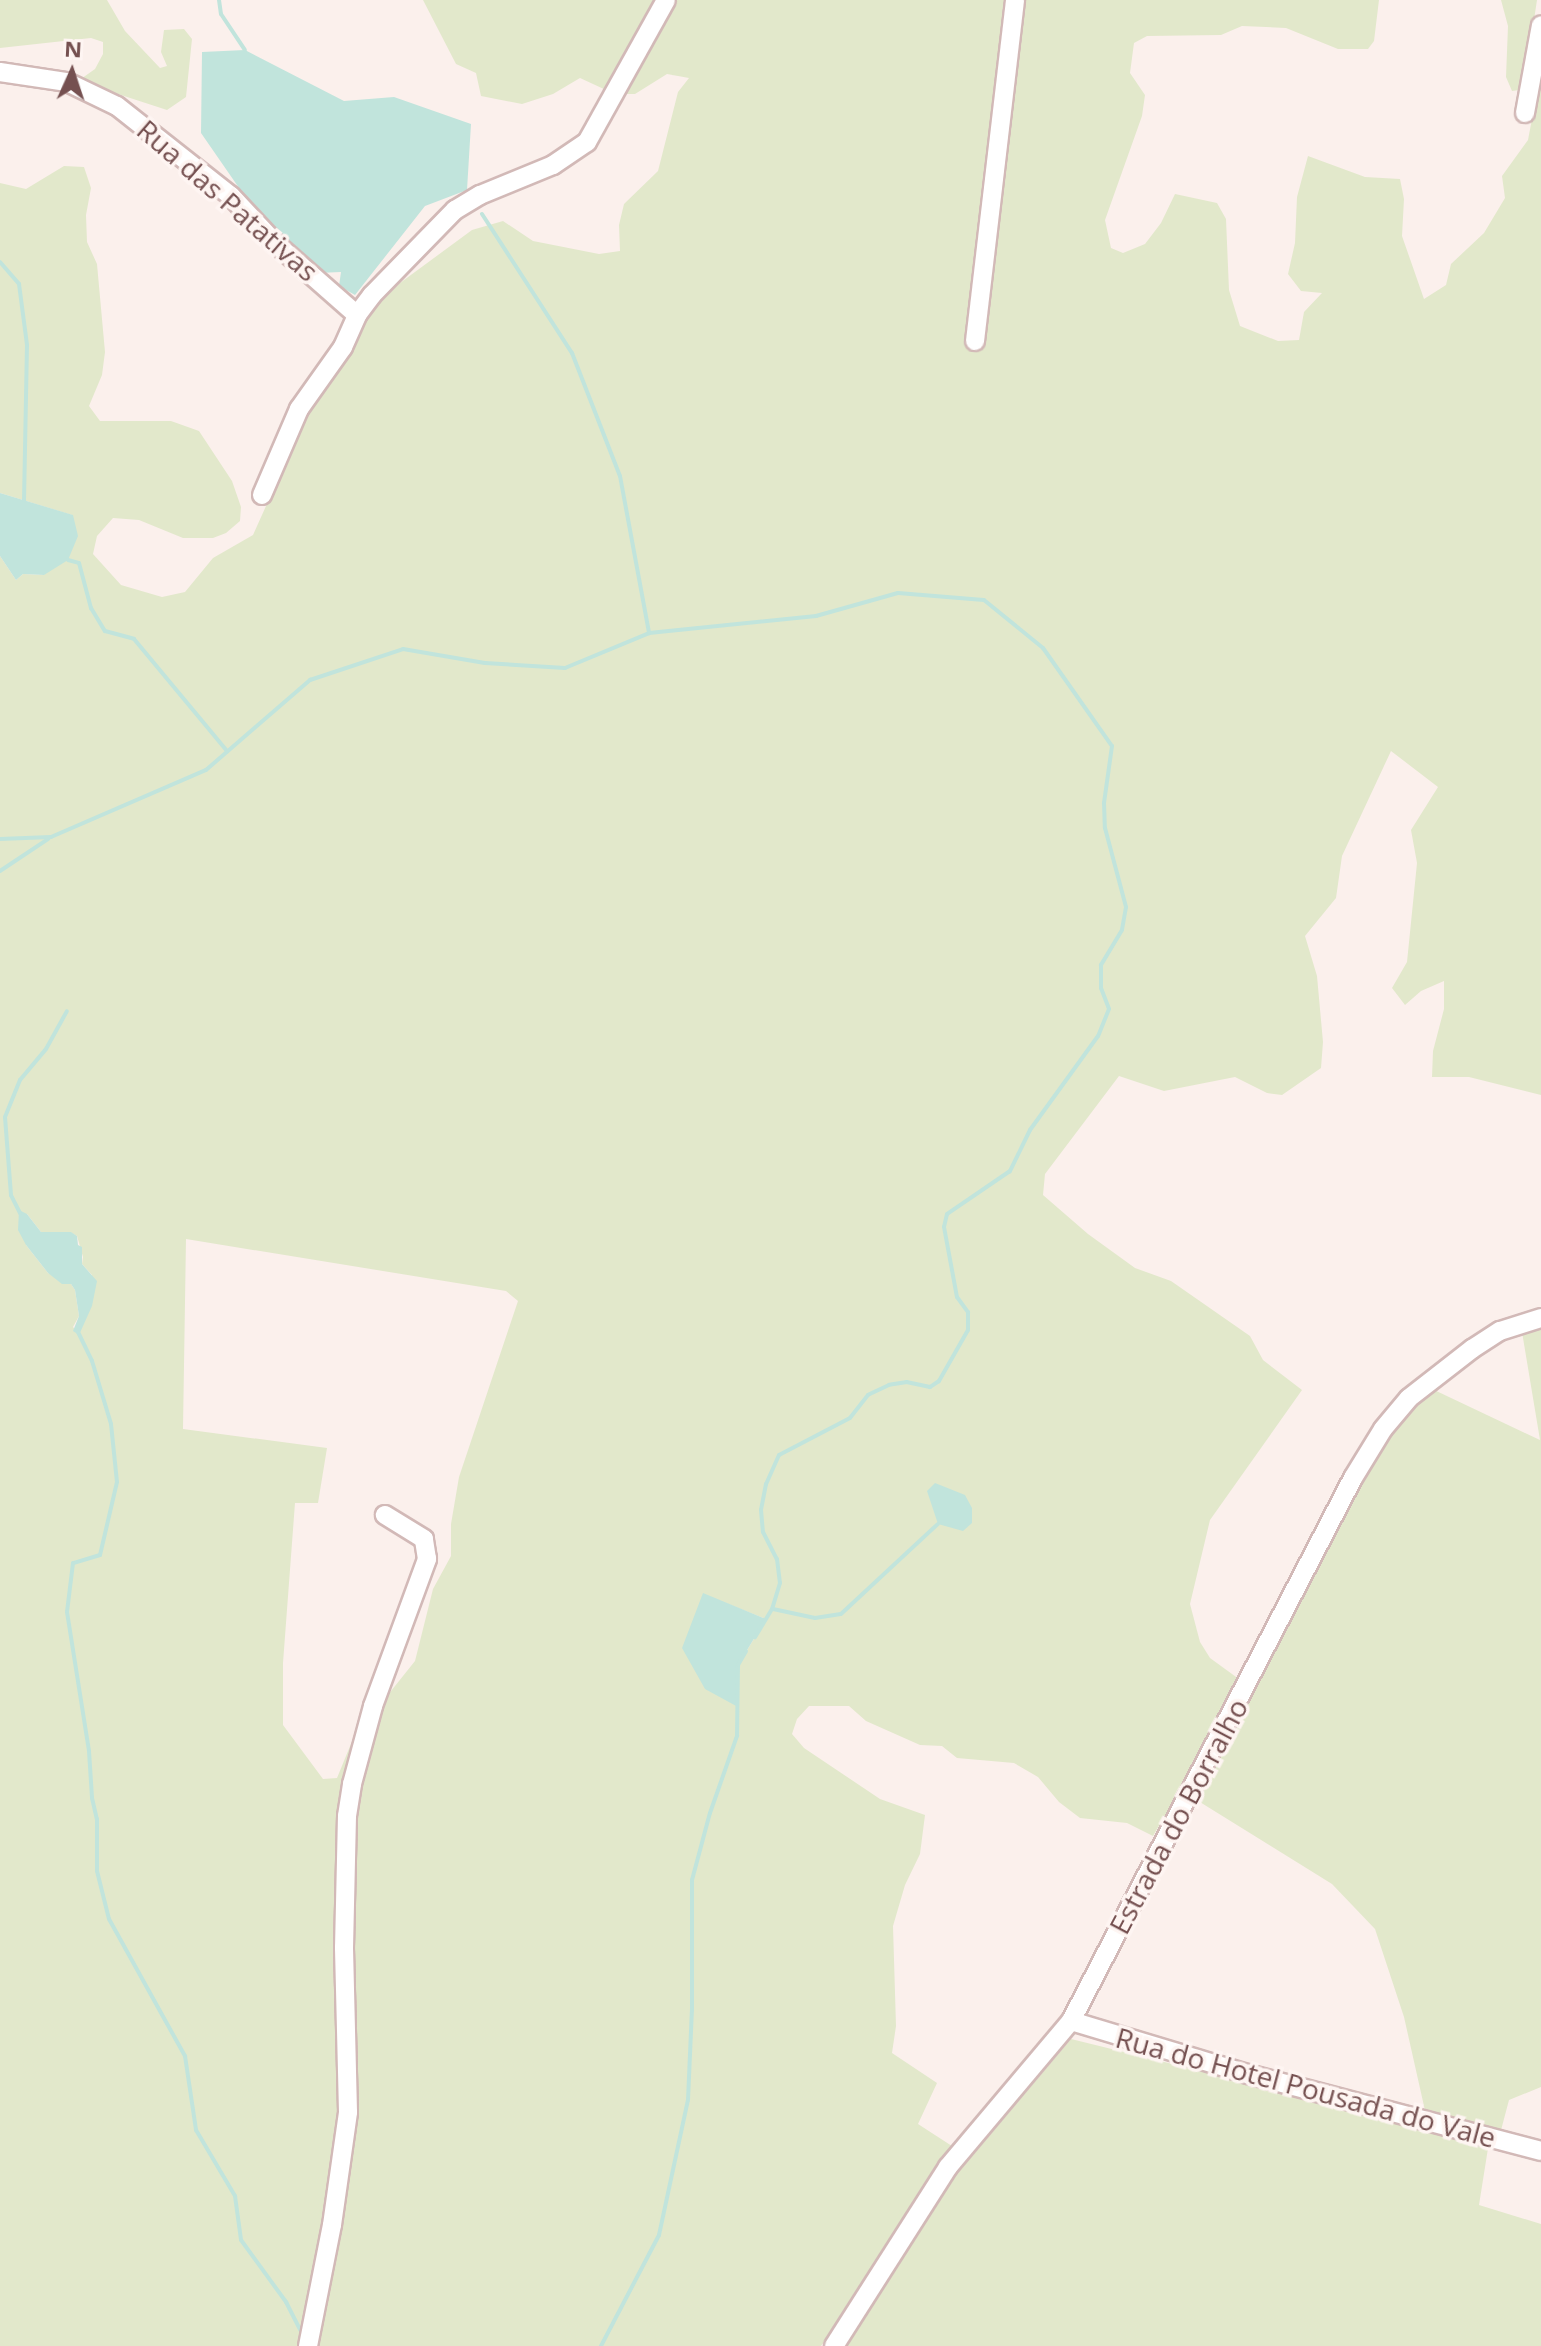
<!DOCTYPE html>
<html>
<head>
<meta charset="utf-8">
<style>
  body { margin:0 }
  #map { position:relative; width:1541px; height:2346px; overflow:hidden; background:#fbf0ec; font-family:"Open Sans",sans-serif }
  div>[style] { position:absolute }
  .green>* { inset:0; background:#e2e8cb }
  .water>* { inset:0; background:#c1e4dc }
  .stream>* { height:4px; margin:-2px; padding:0 2px; transform-origin:2px; border-radius:2px; background:#c1e4dc }
  .roads { filter:drop-shadow(2px 0 #d2b9b7) drop-shadow(-2px 0 #d2b9b7) drop-shadow(0 2px #d2b9b7) drop-shadow(0 -2px #d2b9b7) }
  .minor>* { height:18px; margin:-9px; padding:0 9px; transform-origin:9px; border-radius:9px; background:#fff }
  span { translate:-50% -50%; white-space:nowrap; text-align:center; line-height:1.15; -webkit-text-stroke:7px #fef5f2; paint-order:stroke }
  .street-label { font-size:28px; color:#755050 }
  .north { position:absolute; left:32px; top:32px; width:80px; height:80px; -webkit-text-stroke:6px #fef5f2; paint-order:stroke; rotate:3deg; font-size:22px; font-weight:700; line-height:32px; text-align:center; color:#755050 }
  .north::after { content:''; display:block; margin:auto; width:28px; height:36px; background:#755050; clip-path:polygon(50% 0,100% 100%,50% 72%,0 100%) }
</style>
</head>
<body>
<div id="map">
  <div class="green">
    <i style="clip-path:polygon(0 0,107px 0,125px 31px,160px 68px,167px 66px,161px 52px,164px 30px,184px 29px,192px 39px,186px 97px,167px 110px,78px 81px,95px 69px,103px 54px,103px 42px,91px 38px,0 48px)"></i>
    <i style="clip-path:polygon(423px 0,661px 0,606px 90px,580px 78px,553px 94px,522px 104px,481px 96px,476px 73px,456px 64px)"></i>
    <i style="clip-path:polygon(evenodd,671px 0,1009px 0,983px 220px,1000px 214px,1023px 0,1379px 0,1374px 41px,1368px 49px,1338px 49px,1286px 28px,1242px 26px,1221px 35px,1147px 36px,1134px 43px,1130px 73px,1145px 95px,1142px 116px,1105px 220px,1111px 248px,1123px 253px,1145px 244px,1161px 223px,1175px 194px,1217px 203px,1226px 219px,1229px 290px,1240px 326px,1278px 341px,1299px 340px,1304px 312px,1322px 293px,1301px 291px,1288px 274px,1295px 243px,1297px 197px,1308px 156px,1365px 177px,1400px 179px,1404px 199px,1402px 236px,1424px 299px,1446px 285px,1451px 264px,1484px 233px,1505px 198px,1502px 176px,1528px 140px,1541px 71px,1541px 1095px,1469px 1077px,1432px 1077px,1433px 1051px,1444px 1009px,1444px 981px,1421px 991px,1405px 1005px,1392px 988px,1407px 962px,1417px 863px,1411px 830px,1438px 787px,1391px 751px,1342px 856px,1336px 898px,1305px 936px,1317px 976px,1323px 1042px,1321px 1068px,1282px 1095px,1267px 1093px,1235px 1077px,1164px 1091px,1119px 1076px,1045px 1174px,1043px 1195px,1088px 1234px,1135px 1268px,1171px 1281px,1250px 1336px,1263px 1360px,1302px 1390px,1210px 1520px,1190px 1604px,1200px 1642px,1210px 1658px,1243px 1682px,1153px 1836px,1127px 1823px,1080px 1818px,1059px 1802px,1038px 1777px,1014px 1763px,957px 1758px,942px 1746px,920px 1745px,866px 1721px,849px 1706px,809px 1706px,797px 1719px,792px 1734px,804px 1748px,880px 1799px,925px 1815px,920px 1854px,905px 1885px,893px 1926px,896px 2026px,892px 2053px,937px 2083px,918px 2124px,955px 2148px,821px 2346px,0 2346px,0 556px,16px 580px,23px 574px,44px 575px,72px 515px,0 493px,0 183px,26px 189px,64px 166px,84px 167px,91px 188px,86px 215px,87px 242px,97px 264px,105px 352px,102px 375px,89px 406px,100px 421px,171px 421px,199px 431px,232px 481px,241px 507px,240px 521px,226px 533px,213px 538px,183px 538px,139px 520px,113px 518px,97px 536px,93px 554px,121px 585px,162px 597px,185px 592px,213px 558px,253px 535px,314px 399px,352px 349px,370px 313px,400px 283px,472px 230px,503px 221px,533px 241px,599px 254px,620px 251px,619px 225px,624px 204px,658px 171px,678px 92px,689px 78px,667px 74px,635px 94px,620px 94px,671px 0,27px 1214px,41px 1232px,70px 1232px,77px 1236px,83px 1257px,82px 1264px,92px 1275px,79px 1334px,73px 1327px,79px 1316px,75px 1290px,71px 1284px,48px 1273px,26px 1245px,27px 1214px,671px 0,186px 1239px,506px 1291px,518px 1301px,459px 1477px,451px 1524px,451px 1556px,433px 1589px,415px 1661px,379px 1706px,362px 1717px,337px 1778px,323px 1779px,283px 1725px,283px 1663px,295px 1503px,318px 1503px,327px 1448px,183px 1429px,186px 1239px,671px 0,703px 1594px,766px 1619px,738px 1665px,737px 1707px,703px 1594px)"></i>
    <i style="clip-path:polygon(1501px 0,1537px 0,1526px 73px,1519px 90px,1512px 91px,1506px 77px,1508px 26px)"></i>
    <i style="clip-path:polygon(1541px 1328px,1541px 2087px,1509px 2100px,1500px 2134px,1426px 2115px,1404px 2017px,1375px 1929px,1332px 1884px,1195px 1799px,1368px 1464px,1395px 1424px,1430px 1388px,1540px 1440px,1522px 1332px)"></i>
    <i style="clip-path:polygon(1071px 2039px,1489px 2142px,1479px 2205px,1541px 2224px,1541px 2346px,835px 2346px,918px 2220px)"></i>
  </div>
  <div class="water">
    <i style="clip-path:polygon(245px 50px,344px 101px,394px 97px,471px 124px,467px 190px,425px 206px,355px 295px,339px 286px,341px 272px,318px 273px,275px 240px,201px 133px,202px 52px)"></i>
    <i style="clip-path:polygon(0 493px,73px 515px,78px 536px,68px 560px,44px 575px,23px 574px,16px 580px,0 556px)"></i>
    <i style="clip-path:polygon(19px 1210px,27px 1214px,41px 1232px,71px 1232px,77px 1236px,78px 1245px,82px 1247px,82px 1264px,97px 1281px,92px 1306px,79px 1335px,73px 1331px,79px 1316px,75px 1290px,71px 1284px,62px 1284px,48px 1273px,26px 1245px,18px 1230px)"></i>
    <i style="clip-path:polygon(935px 1483px,965px 1495px,972px 1508px,972px 1523px,963px 1531px,938px 1524px,927px 1491px)"></i>
    <i style="clip-path:polygon(703px 1593px,766px 1619px,738px 1665px,738px 1707px,705px 1689px,682px 1648px)"></i>
  </div>
  <div class="stream">
    <i style="left:219px;top:0;width:14px;rotate:82deg"></i>
    <i style="left:221px;top:14px;width:43px;rotate:56.3deg"></i>
    <i style="left:482px;top:214px;width:166px;rotate:57.1deg"></i>
    <i style="left:572px;top:353px;width:132px;rotate:68.7deg"></i>
    <i style="left:620px;top:476px;width:160px;rotate:79.5deg"></i>
    <i style="left:0;top:262px;width:29px;rotate:49deg"></i>
    <i style="left:19px;top:284px;width:62px;rotate:82.5deg"></i>
    <i style="left:27px;top:345px;width:156px;rotate:91.1deg"></i>
    <i style="left:68px;top:560px;width:11px;rotate:15deg"></i>
    <i style="left:79px;top:563px;width:47px;rotate:75.1deg"></i>
    <i style="left:91px;top:608px;width:27px;rotate:59deg"></i>
    <i style="left:105px;top:631px;width:30px;rotate:15deg"></i>
    <i style="left:134px;top:639px;width:146px;rotate:50.3deg"></i>
    <i style="left:0;top:839px;width:51px;rotate:-2.2deg"></i>
    <i style="left:51px;top:837px;width:169px;rotate:-23.4deg"></i>
    <i style="left:206px;top:770px;width:138px;rotate:-40.9deg"></i>
    <i style="left:310px;top:680px;width:98px;rotate:-18.4deg"></i>
    <i style="left:403px;top:649px;width:83px;rotate:9.7deg"></i>
    <i style="left:485px;top:663px;width:80px;rotate:3.6deg"></i>
    <i style="left:565px;top:668px;width:91px;rotate:-22.6deg"></i>
    <i style="left:649px;top:633px;width:168px;rotate:-5.8deg"></i>
    <i style="left:816px;top:616px;width:85px;rotate:-15.7deg"></i>
    <i style="left:898px;top:593px;width:86px;rotate:4.7deg"></i>
    <i style="left:984px;top:600px;width:76px;rotate:39.1deg"></i>
    <i style="left:1043px;top:648px;width:120px;rotate:54.9deg"></i>
    <i style="left:1112px;top:746px;width:58px;rotate:98deg"></i>
    <i style="left:1104px;top:803px;width:25px;rotate:88deg"></i>
    <i style="left:1105px;top:828px;width:82px;rotate:75.1deg"></i>
    <i style="left:1126px;top:907px;width:23px;rotate:100deg"></i>
    <i style="left:1122px;top:930px;width:41px;rotate:121deg"></i>
    <i style="left:1101px;top:965px;width:23px;rotate:90deg"></i>
    <i style="left:1101px;top:988px;width:22px;rotate:69deg"></i>
    <i style="left:1109px;top:1009px;width:29px;rotate:112deg"></i>
    <i style="left:1098px;top:1036px;width:116px;rotate:125.9deg"></i>
    <i style="left:1030px;top:1130px;width:46px;rotate:116deg"></i>
    <i style="left:1010px;top:1171px;width:76px;rotate:145.7deg"></i>
    <i style="left:947px;top:1214px;width:13px;rotate:103deg"></i>
    <i style="left:944px;top:1227px;width:71px;rotate:79.5deg"></i>
    <i style="left:957px;top:1297px;width:19px;rotate:54deg"></i>
    <i style="left:968px;top:1312px;width:18px;rotate:90deg"></i>
    <i style="left:968px;top:1330px;width:59px;rotate:119.6deg"></i>
    <i style="left:939px;top:1381px;width:11px;rotate:146deg"></i>
    <i style="left:930px;top:1387px;width:24px;rotate:-168deg"></i>
    <i style="left:907px;top:1382px;width:18px;rotate:171deg"></i>
    <i style="left:889px;top:1385px;width:23px;rotate:155deg"></i>
    <i style="left:868px;top:1395px;width:29px;rotate:128deg"></i>
    <i style="left:850px;top:1418px;width:80px;rotate:152.5deg"></i>
    <i style="left:779px;top:1455px;width:32px;rotate:114deg"></i>
    <i style="left:766px;top:1484px;width:26px;rotate:101deg"></i>
    <i style="left:761px;top:1510px;width:22px;rotate:85deg"></i>
    <i style="left:763px;top:1532px;width:30px;rotate:63deg"></i>
    <i style="left:777px;top:1559px;width:24px;rotate:83deg"></i>
    <i style="left:780px;top:1583px;width:27px;rotate:107deg"></i>
    <i style="left:772px;top:1609px;width:33px;rotate:121deg"></i>
    <i style="left:0;top:871px;width:58px;rotate:-33.7deg"></i>
    <i style="left:20px;top:1213px;width:20px;rotate:-117deg"></i>
    <i style="left:11px;top:1195px;width:78px;rotate:-94.4deg"></i>
    <i style="left:5px;top:1117px;width:40px;rotate:-68deg"></i>
    <i style="left:20px;top:1080px;width:40px;rotate:-50deg"></i>
    <i style="left:46px;top:1049px;width:43px;rotate:-61.1deg"></i>
    <i style="left:78px;top:1332px;width:32px;rotate:64deg"></i>
    <i style="left:92px;top:1361px;width:66px;rotate:73.2deg"></i>
    <i style="left:111px;top:1424px;width:58px;rotate:84.1deg"></i>
    <i style="left:117px;top:1482px;width:75px;rotate:103.1deg"></i>
    <i style="left:100px;top:1555px;width:28px;rotate:163deg"></i>
    <i style="left:73px;top:1563px;width:49px;rotate:97deg"></i>
    <i style="left:67px;top:1612px;width:141px;rotate:81deg"></i>
    <i style="left:89px;top:1751px;width:47px;rotate:86.3deg"></i>
    <i style="left:92px;top:1798px;width:22px;rotate:77deg"></i>
    <i style="left:97px;top:1819px;width:52px;rotate:90deg"></i>
    <i style="left:97px;top:1871px;width:49px;rotate:76deg"></i>
    <i style="left:109px;top:1919px;width:157px;rotate:61deg"></i>
    <i style="left:185px;top:2056px;width:75px;rotate:81.5deg"></i>
    <i style="left:196px;top:2130px;width:77px;rotate:59.4deg"></i>
    <i style="left:235px;top:2196px;width:44px;rotate:82.2deg"></i>
    <i style="left:241px;top:2240px;width:77px;rotate:54deg"></i>
    <i style="left:286px;top:2302px;width:31px;rotate:63deg"></i>
    <i style="left:773px;top:1609px;width:43px;rotate:12.1deg"></i>
    <i style="left:815px;top:1618px;width:26px;rotate:-9deg"></i>
    <i style="left:841px;top:1614px;width:132px;rotate:-42.9deg"></i>
    <i style="left:601px;top:2346px;width:125px;rotate:-62.4deg"></i>
    <i style="left:659px;top:2235px;width:138px;rotate:-77.9deg"></i>
    <i style="left:688px;top:2100px;width:90px;rotate:-87.5deg"></i>
    <i style="left:692px;top:2010px;width:130px;rotate:-90deg"></i>
    <i style="left:692px;top:1880px;width:69px;rotate:-75deg"></i>
    <i style="left:710px;top:1813px;width:82px;rotate:-70.7deg"></i>
    <i style="left:737px;top:1736px;width:71px;rotate:-89.2deg"></i>
    <i style="left:738px;top:1665px;width:16px;rotate:-60deg"></i>
  </div>
  <div class="roads">
    <div class="minor">
      <i style="left:0;top:72px;width:68px;rotate:8.5deg"></i>
      <i style="left:67px;top:82px;width:55px;rotate:25.6deg"></i>
      <i style="left:117px;top:106px;width:145px;rotate:38.3deg"></i>
      <i style="left:231px;top:196px;width:64px;rotate:46.9deg"></i>
      <i style="left:275px;top:243px;width:109px;rotate:41.3deg"></i>
      <i style="left:1525px;top:113px;width:89px;rotate:-79.7deg"></i>
      <i style="left:975px;top:341px;width:343px;rotate:-83.3deg"></i>
      <i style="left:262px;top:495px;width:94px;rotate:-66.7deg"></i>
      <i style="left:299px;top:409px;width:76px;rotate:-54.6deg"></i>
      <i style="left:343px;top:347px;width:35px;rotate:-66deg"></i>
      <i style="left:357px;top:315px;width:25px;rotate:-53deg"></i>
      <i style="left:372px;top:295px;width:119px;rotate:-45.7deg"></i>
      <i style="left:455px;top:210px;width:29px;rotate:-31deg"></i>
      <i style="left:480px;top:195px;width:79px;rotate:-22.3deg"></i>
      <i style="left:553px;top:165px;width:41px;rotate:-34.1deg"></i>
      <i style="left:587px;top:142px;width:162px;rotate:-60.9deg"></i>
      <i style="left:1071px;top:2021px;width:185px;rotate:16.7deg"></i>
      <i style="left:1248px;top:2074px;width:303px;rotate:14.7deg"></i>
      <i style="left:308px;top:2346px;width:123px;rotate:-78.8deg"></i>
      <i style="left:332px;top:2225px;width:114px;rotate:-81.9deg"></i>
      <i style="left:348px;top:2112px;width:164px;rotate:-91.4deg"></i>
      <i style="left:344px;top:1948px;width:132px;rotate:-88.7deg"></i>
      <i style="left:347px;top:1816px;width:32px;rotate:-81deg"></i>
      <i style="left:352px;top:1784px;width:81px;rotate:-74.9deg"></i>
      <i style="left:373px;top:1706px;width:157px;rotate:-69.8deg"></i>
      <i style="left:427px;top:1559px;width:20px;rotate:-99deg"></i>
      <i style="left:424px;top:1539px;width:46px;rotate:-148.4deg"></i>
      <i style="left:834px;top:2346px;width:212px;rotate:-57.5deg"></i>
      <i style="left:948px;top:2167px;width:191px;rotate:-49.9deg"></i>
      <i style="left:1071px;top:2021px;width:612px;rotate:-62.56deg"></i>
      <i style="left:1353px;top:1478px;width:57px;rotate:-58.5deg"></i>
      <i style="left:1383px;top:1429px;width:40px;rotate:-50deg"></i>
      <i style="left:1409px;top:1398px;width:80px;rotate:-37.9deg"></i>
      <i style="left:1472px;top:1349px;width:33px;rotate:-33deg"></i>
      <i style="left:1500px;top:1331px;width:43px;rotate:-17.6deg"></i>
    </div>
  </div>
  <div class="street-label">
    <span style="left:228px;top:200px;rotate:41deg">Rua das Patativas</span>
    <span style="left:1178px;top:1816px;rotate:-62deg">Estrada do Borralho</span>
    <span style="left:1306px;top:2087px;rotate:15deg">Rua do Hotel Pousada do Vale</span>
  </div>
  <div class="north">N</div>
</div>
</body>
</html>
